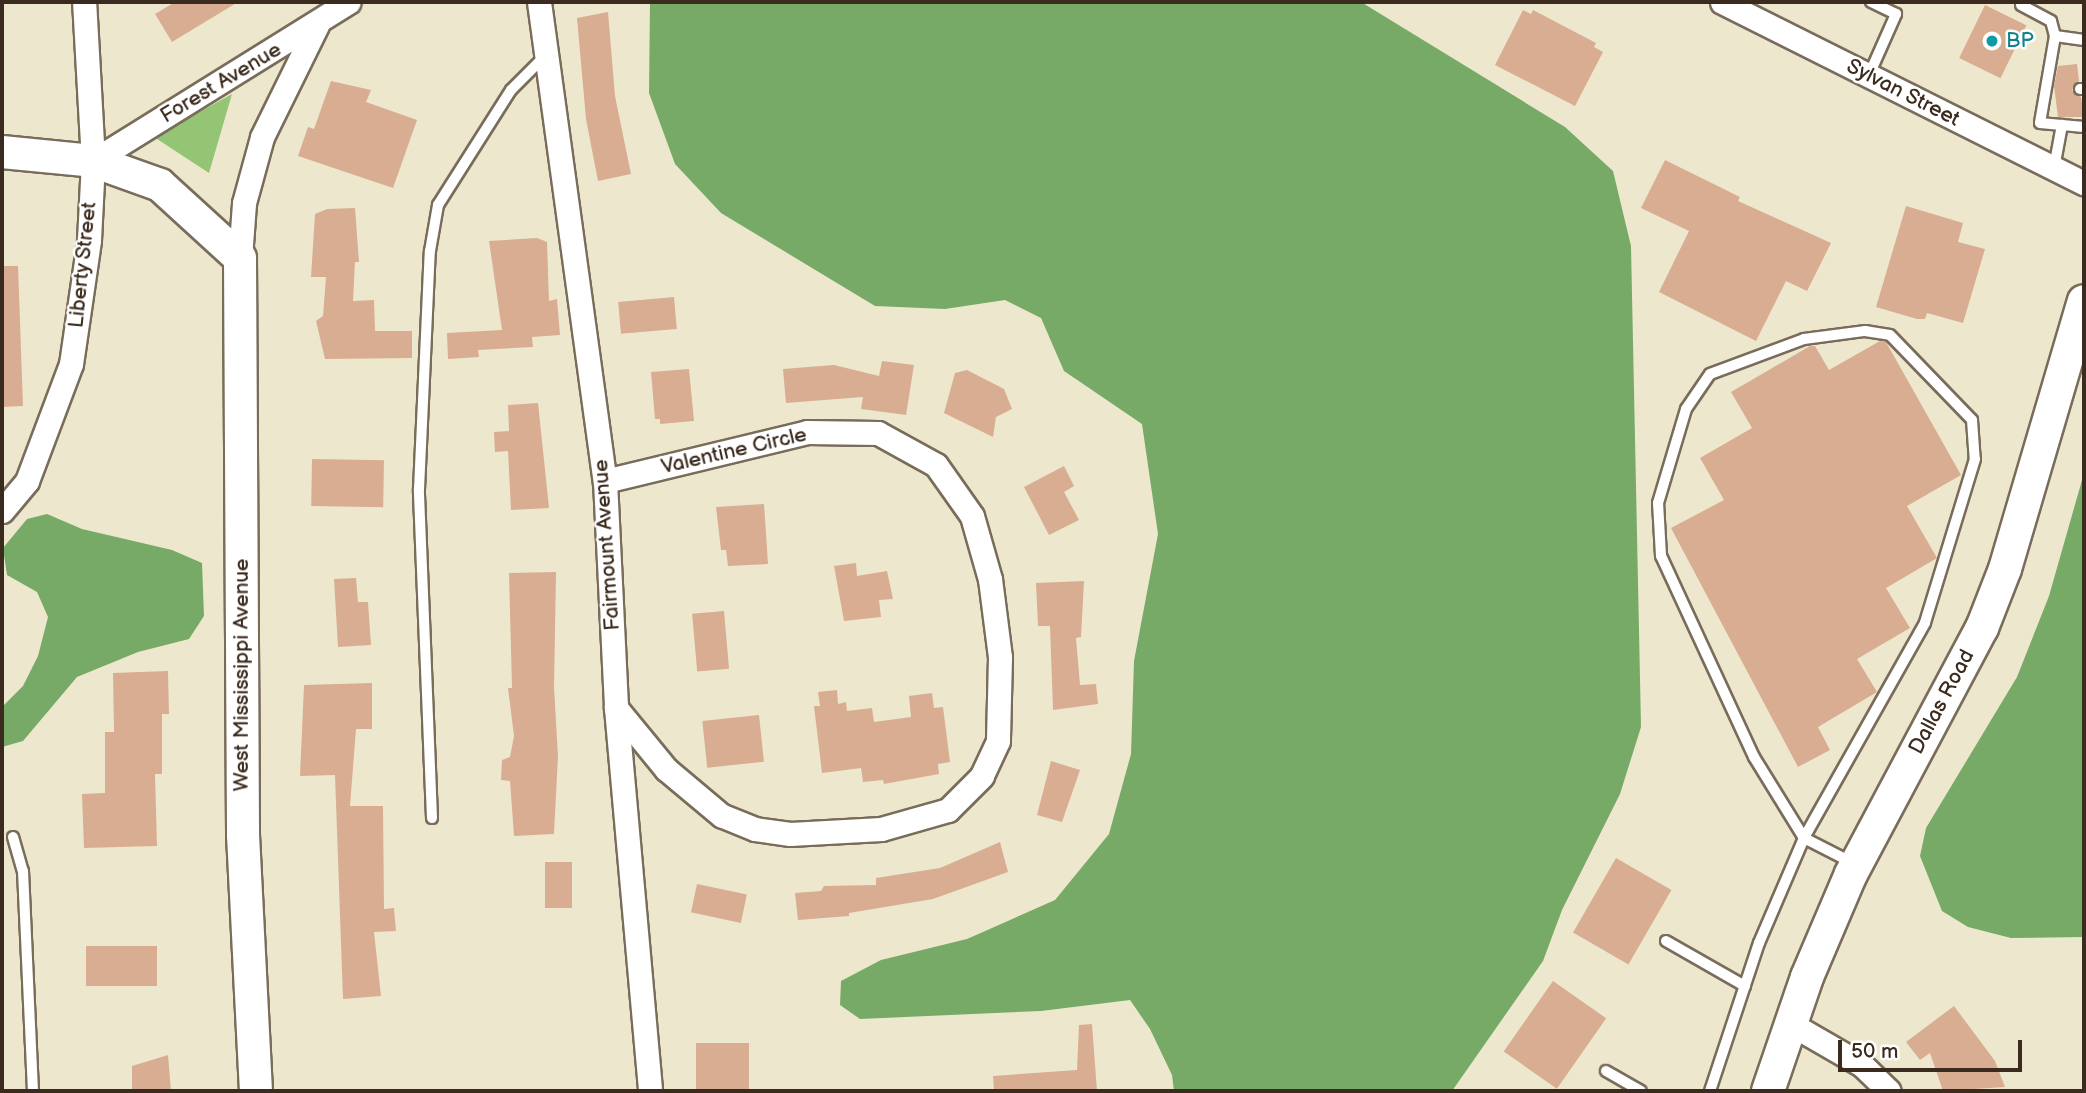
<!DOCTYPE html>
<html>
<head>
<meta charset="utf-8">
<style>
  body { margin:0 }
  #map { position:relative; width:2086px; height:1093px; overflow:hidden; background:#ede8cd; font-family:"Balsamiq Sans",sans-serif }
  div>[style] { position:absolute }
  .green>* { inset:0; background:#93c575 }
  .forest>* { inset:0; background:#76aa66 }
  .building>* { inset:0; background:#d9ad91; transform-origin:0 0 }
  .roads { filter:drop-shadow(2px 0 #796c5b) drop-shadow(-2px 0 #796c5b) drop-shadow(0 2px #796c5b) drop-shadow(0 -2px #796c5b) }
  .lane>* { height:10px; margin:-5px; padding:0 5px; transform-origin:5px; border-radius:5px; background:#fff }
  .street>* { height:23px; margin:-11.5px; padding:0 11.5px; transform-origin:11.5px; border-radius:11.5px; background:#fff }
  .secondary>* { height:32px; margin:-16px; padding:0 16px; transform-origin:16px; border-radius:16px; background:#fff }
  .dots>* { width:19px; height:19px; translate:-50% -50%; box-sizing:border-box; border:4px solid #fff; border-radius:50% }
  span { translate:-50% -50%; white-space:nowrap; text-align:center; line-height:1.15; -webkit-text-stroke:5px #fff; paint-order:stroke }
  .culture-label { font-size:21px; color:#0d838f }
  .left { translate:0 -50%; text-align:left }
  .street-label { font-size:21px; color:#3b2a1e }
  .frame { position:absolute; inset:0; border:4px solid #3b2a1e; pointer-events:none }
  .scale { position:absolute; left:1838px; top:1040px; width:184px; height:32px; box-sizing:border-box; border:4px solid #3b2a1e; border-top:0; padding-left:9px; font-size:21px; line-height:24px; white-space:nowrap; color:#3b2a1e; -webkit-text-stroke:5px #fff; paint-order:stroke }
</style>
</head>
<body>
<div id="map">
  <div class="green">
    <i style="clip-path:polygon(232px 94px,209px 173px,154px 137px)"></i>
  </div>
  <div class="forest">
    <i style="clip-path:polygon(650px 2px,1361px 2px,1565px 127px,1613px 171px,1631px 246px,1641px 727px,1620px 794px,1562px 910px,1543px 961px,1452px 1091px,1174px 1091px,1172px 1075px,1150px 1029px,1130px 1000px,1041px 1011px,860px 1019px,840px 1005px,841px 981px,881px 960px,967px 939px,1055px 900px,1109px 834px,1131px 754px,1134px 661px,1158px 534px,1142px 424px,1064px 371px,1041px 318px,1005px 300px,945px 309px,875px 306px,721px 213px,675px 164px,649px 93px)"></i>
    <i style="clip-path:polygon(2084px 473px,2084px 937px,2011px 938px,1968px 927px,1942px 911px,1920px 856px,1926px 828px,2017px 677px,2049px 596px)"></i>
    <i style="clip-path:polygon(47px 514px,82px 529px,172px 550px,202px 563px,204px 616px,189px 639px,138px 652px,77px 677px,23px 741px,2px 747px,2px 707px,23px 686px,38px 656px,48px 617px,37px 592px,7px 575px,3px 548px,27px 519px)"></i>
  </div>
  <div class="building">
    <i style="clip-path:polygon(175px 2px,238px 2px,172px 42px,155px 14px)"></i>
    <i style="left:1985px;top:5px;width:46px;height:59px;rotate:26deg"></i>
    <i style="clip-path:polygon(1523px 10px,1531px 14px,1533px 10px,1596px 43px,1594px 47px,1603px 52px,1575px 106px,1495px 65px)"></i>
    <i style="clip-path:polygon(608px 12px,615px 96px,631px 174px,598px 181px,586px 119px,577px 18px)"></i>
    <i style="clip-path:polygon(2077px 64px,2079px 81px,2072px 90px,2081px 97px,2084px 117px,2058px 117px,2054px 86px,2058px 66px)"></i>
    <i style="clip-path:polygon(331px 81px,371px 90px,366px 102px,417px 120px,393px 188px,298px 156px,308px 127px,314px 129px)"></i>
    <i style="clip-path:polygon(1665px 160px,1740px 197px,1738px 201px,1831px 243px,1807px 291px,1786px 281px,1756px 341px,1659px 292px,1689px 231px,1641px 208px)"></i>
    <i style="clip-path:polygon(1906px 206px,1963px 223px,1958px 242px,1985px 249px,1963px 323px,1927px 313px,1925px 319px,1917px 319px,1876px 307px)"></i>
    <i style="clip-path:polygon(355px 208px,359px 262px,355px 262px,353px 301px,374px 300px,375px 331px,412px 331px,412px 358px,325px 359px,316px 321px,323px 316px,326px 277px,311px 277px,315px 214px,327px 209px)"></i>
    <i style="clip-path:polygon(537px 238px,547px 242px,549px 301px,557px 299px,560px 335px,532px 337px,533px 347px,478px 350px,479px 357px,448px 359px,447px 333px,502px 330px,489px 241px)"></i>
    <i style="clip-path:polygon(2px 266px,18px 266px,23px 406px,2px 407px)"></i>
    <i style="left:674px;top:297px;width:32px;height:56px;rotate:85deg"></i>
    <i style="clip-path:polygon(1880px 341px,1886px 342px,1961px 475px,1907px 506px,1937px 558px,1886px 588px,1910px 628px,1857px 659px,1877px 692px,1818px 727px,1830px 750px,1798px 767px,1671px 528px,1724px 500px,1700px 458px,1752px 428px,1731px 392px,1810px 346px,1815px 346px,1829px 370px)"></i>
    <i style="clip-path:polygon(882px 361px,914px 365px,906px 415px,861px 409px,863px 397px,786px 403px,783px 369px,834px 365px,879px 376px)"></i>
    <i style="clip-path:polygon(689px 369px,694px 421px,660px 424px,660px 419px,655px 419px,651px 372px)"></i>
    <i style="clip-path:polygon(967px 370px,1004px 389px,1012px 409px,996px 417px,993px 437px,944px 413px,955px 373px)"></i>
    <i style="clip-path:polygon(538px 403px,549px 508px,511px 510px,508px 451px,495px 452px,494px 432px,509px 431px,508px 405px)"></i>
    <i style="left:312px;top:459px;width:72px;height:47px;rotate:1deg"></i>
    <i style="clip-path:polygon(1064px 466px,1074px 486px,1064px 492px,1079px 520px,1049px 535px,1024px 487px)"></i>
    <i style="clip-path:polygon(764px 504px,768px 564px,728px 566px,726px 550px,721px 550px,716px 507px)"></i>
    <i style="clip-path:polygon(856px 563px,857px 576px,887px 571px,893px 599px,879px 600px,881px 617px,844px 621px,834px 566px)"></i>
    <i style="clip-path:polygon(556px 572px,554px 687px,558px 756px,554px 834px,514px 836px,510px 781px,501px 780px,502px 760px,510px 757px,514px 736px,508px 688px,512px 688px,509px 573px)"></i>
    <i style="clip-path:polygon(356px 578px,358px 602px,368px 602px,371px 645px,338px 647px,334px 579px)"></i>
    <i style="clip-path:polygon(1084px 581px,1081px 637px,1076px 638px,1080px 685px,1096px 684px,1098px 704px,1053px 710px,1050px 626px,1038px 626px,1036px 583px)"></i>
    <i style="left:724px;top:611px;width:58px;height:32px;rotate:85deg"></i>
    <i style="clip-path:polygon(168px 671px,169px 714px,162px 714px,162px 774px,155px 774px,157px 846px,84px 848px,82px 794px,105px 793px,105px 732px,114px 732px,113px 673px)"></i>
    <i style="clip-path:polygon(372px 683px,372px 729px,356px 729px,350px 806px,383px 806px,384px 909px,394px 908px,396px 931px,374px 932px,381px 996px,343px 999px,335px 775px,300px 776px,304px 685px)"></i>
    <i style="clip-path:polygon(837px 690px,838px 704px,846px 702px,847px 711px,872px 708px,874px 722px,911px 717px,909px 696px,932px 693px,934px 708px,943px 707px,950px 762px,938px 764px,939px 774px,884px 784px,883px 780px,863px 782px,861px 768px,822px 773px,814px 706px,820px 706px,818px 692px)"></i>
    <i style="left:759px;top:715px;width:47px;height:57px;rotate:84deg"></i>
    <i style="clip-path:polygon(1051px 761px,1080px 770px,1062px 822px,1037px 815px)"></i>
    <i style="clip-path:polygon(1000px 842px,1008px 872px,933px 899px,849px 913px,849px 916px,798px 920px,795px 893px,821px 891px,824px 886px,876px 885px,876px 878px,940px 868px)"></i>
    <i style="left:1616px;top:858px;width:64px;height:86px;rotate:30deg"></i>
    <i style="left:545px;top:862px;width:27px;height:46px"></i>
    <i style="left:697px;top:884px;width:51px;height:29px;rotate:12deg"></i>
    <i style="left:86px;top:946px;width:71px;height:40px"></i>
    <i style="left:1553px;top:981px;width:65px;height:86px;rotate:35deg"></i>
    <i style="clip-path:polygon(1954px 1006px,1995px 1061px,2005px 1087px,1943px 1091px,1930px 1053px,1920px 1060px,1906px 1042px)"></i>
    <i style="clip-path:polygon(1092px 1024px,1097px 1091px,994px 1091px,993px 1076px,1077px 1070px,1079px 1025px)"></i>
    <i style="left:696px;top:1043px;width:53px;height:48px"></i>
    <i style="clip-path:polygon(168px 1055px,171px 1091px,132px 1091px,132px 1066px)"></i>
  </div>
  <div class="roads">
    <div class="lane">
      <i style="left:2021px;top:5px;width:34px;rotate:28deg"></i>
      <i style="left:2051px;top:21px;width:16px;rotate:75deg"></i>
      <i style="left:2084px;top:40px;width:29px;rotate:-172deg"></i>
      <i style="left:2055px;top:36px;width:88px;rotate:99.8deg"></i>
      <i style="left:2040px;top:123px;width:44px;rotate:5.2deg"></i>
      <i style="left:1869px;top:75px;width:67px;rotate:-66.1deg"></i>
      <i style="left:1896px;top:14px;width:28px;rotate:-154deg"></i>
      <i style="left:2080px;top:89px;width:4px"></i>
      <i style="left:2054px;top:168px;width:44px;rotate:-79.5deg"></i>
      <i style="left:1865px;top:331px;width:25px;rotate:9deg"></i>
      <i style="left:1890px;top:335px;width:118px;rotate:46deg"></i>
      <i style="left:1972px;top:420px;width:39px;rotate:86deg"></i>
      <i style="left:1975px;top:459px;width:171px;rotate:107deg"></i>
      <i style="left:1925px;top:623px;width:247px;rotate:119.4deg"></i>
      <i style="left:1804px;top:838px;width:95px;rotate:-121.7deg"></i>
      <i style="left:1754px;top:757px;width:221px;rotate:-114.8deg"></i>
      <i style="left:1661px;top:556px;width:53px;rotate:-93.2deg"></i>
      <i style="left:1658px;top:503px;width:98px;rotate:-73.4deg"></i>
      <i style="left:1686px;top:409px;width:42px;rotate:-55.6deg"></i>
      <i style="left:1710px;top:374px;width:100px;rotate:-20.4deg"></i>
      <i style="left:1804px;top:339px;width:62px;rotate:-7.5deg"></i>
      <i style="left:432px;top:818px;width:329px;rotate:-92.3deg"></i>
      <i style="left:419px;top:489px;width:238px;rotate:-87.4deg"></i>
      <i style="left:430px;top:251px;width:47px;rotate:-80.1deg"></i>
      <i style="left:438px;top:205px;width:136px;rotate:-57.6deg"></i>
      <i style="left:511px;top:90px;width:47px;rotate:-45deg"></i>
      <i style="left:13px;top:837px;width:35px;rotate:74deg"></i>
      <i style="left:23px;top:871px;width:220px;rotate:87.4deg"></i>
      <i style="left:1666px;top:941px;width:91px;rotate:29.7deg"></i>
      <i style="left:1606px;top:1071px;width:40px;rotate:29.7deg"></i>
      <i style="left:1710px;top:1091px;width:156px;rotate:-71.7deg"></i>
      <i style="left:1759px;top:943px;width:114px;rotate:-66.8deg"></i>
      <i style="left:1804px;top:838px;width:55px;rotate:27deg"></i>
    </div>
    <div class="street">
      <i style="left:539px;top:2px;width:484px;rotate:82.2deg"></i>
      <i style="left:605px;top:481px;width:227px;rotate:87.2deg"></i>
      <i style="left:616px;top:708px;width:385px;rotate:84.9deg"></i>
      <i style="left:1722px;top:2px;width:405px;rotate:26.6deg"></i>
      <i style="left:93px;top:161px;width:301px;rotate:-31.9deg"></i>
      <i style="left:240px;top:258px;width:55px;rotate:-85.8deg"></i>
      <i style="left:244px;top:203px;width:68px;rotate:-74.7deg"></i>
      <i style="left:262px;top:137px;width:125px;rotate:-63.8deg"></i>
      <i style="left:605px;top:481px;width:208px;rotate:-13.6deg"></i>
      <i style="left:807px;top:432px;width:71px;rotate:0.8deg"></i>
      <i style="left:878px;top:433px;width:66px;rotate:28.9deg"></i>
      <i style="left:936px;top:465px;width:62px;rotate:54.8deg"></i>
      <i style="left:972px;top:516px;width:66px;rotate:74.1deg"></i>
      <i style="left:990px;top:579px;width:79px;rotate:82.7deg"></i>
      <i style="left:1000px;top:657px;width:84px;rotate:91.4deg"></i>
      <i style="left:998px;top:741px;width:38px;rotate:115deg"></i>
      <i style="left:982px;top:776px;width:48px;rotate:135deg"></i>
      <i style="left:948px;top:810px;width:70px;rotate:164.2deg"></i>
      <i style="left:881px;top:829px;width:91px;rotate:176.9deg"></i>
      <i style="left:790px;top:834px;width:35px;rotate:-172deg"></i>
      <i style="left:755px;top:829px;width:35px;rotate:-158deg"></i>
      <i style="left:722px;top:816px;width:73px;rotate:-140deg"></i>
      <i style="left:666px;top:769px;width:79px;rotate:-129.3deg"></i>
      <i style="left:2px;top:511px;width:39px;rotate:-50deg"></i>
      <i style="left:27px;top:481px;width:125px;rotate:-69.4deg"></i>
      <i style="left:71px;top:364px;width:125px;rotate:-81.7deg"></i>
      <i style="left:89px;top:240px;width:79px;rotate:-87.1deg"></i>
      <i style="left:93px;top:161px;width:159px;rotate:-93.2deg"></i>
      <i style="left:1791px;top:1024px;width:82px;rotate:30deg"></i>
      <i style="left:1862px;top:1065px;width:37px;rotate:44deg"></i>
    </div>
    <div class="secondary">
      <i style="left:2px;top:152px;width:91px;rotate:5.6deg"></i>
      <i style="left:93px;top:161px;width:71px;rotate:19.7deg"></i>
      <i style="left:160px;top:185px;width:108px;rotate:42.4deg"></i>
      <i style="left:240px;top:258px;width:577px;rotate:89.7deg"></i>
      <i style="left:243px;top:835px;width:256px;rotate:87.1deg"></i>
      <i style="left:1768px;top:1091px;width:120px;rotate:-71.1deg"></i>
      <i style="left:1807px;top:977px;width:112px;rotate:-66.9deg"></i>
      <i style="left:1851px;top:874px;width:279px;rotate:-62deg"></i>
      <i style="left:1982px;top:628px;width:63px;rotate:-68.7deg"></i>
      <i style="left:2005px;top:569px;width:279px;rotate:-73.6deg"></i>
    </div>
  </div>
  <div class="dots">
    <i style="left:1992px;top:41px;background:#0f9aa8"></i>
  </div>
  <div class="culture-label">
    <span class="left" style="left:2006px;top:41px">BP</span>
  </div>
  <div class="street-label">
    <span style="left:221px;top:83px;rotate:-31deg">Forest Avenue</span>
    <span style="left:1903px;top:93px;rotate:27deg">Sylvan Street</span>
    <span style="left:83px;top:265px;rotate:-84deg">Liberty Street</span>
    <span style="left:734px;top:451px;rotate:-13deg">Valentine Circle</span>
    <span style="left:607px;top:545px;rotate:-94deg">Fairmount Avenue</span>
    <span style="left:242px;top:675px;rotate:-90deg">West Mississippi Avenue</span>
    <span style="left:1942px;top:702px;rotate:-62deg">Dallas Road</span>
  </div>
  <div class="frame"></div>
  <div class="scale">50 m</div>
</div>
</body>
</html>
